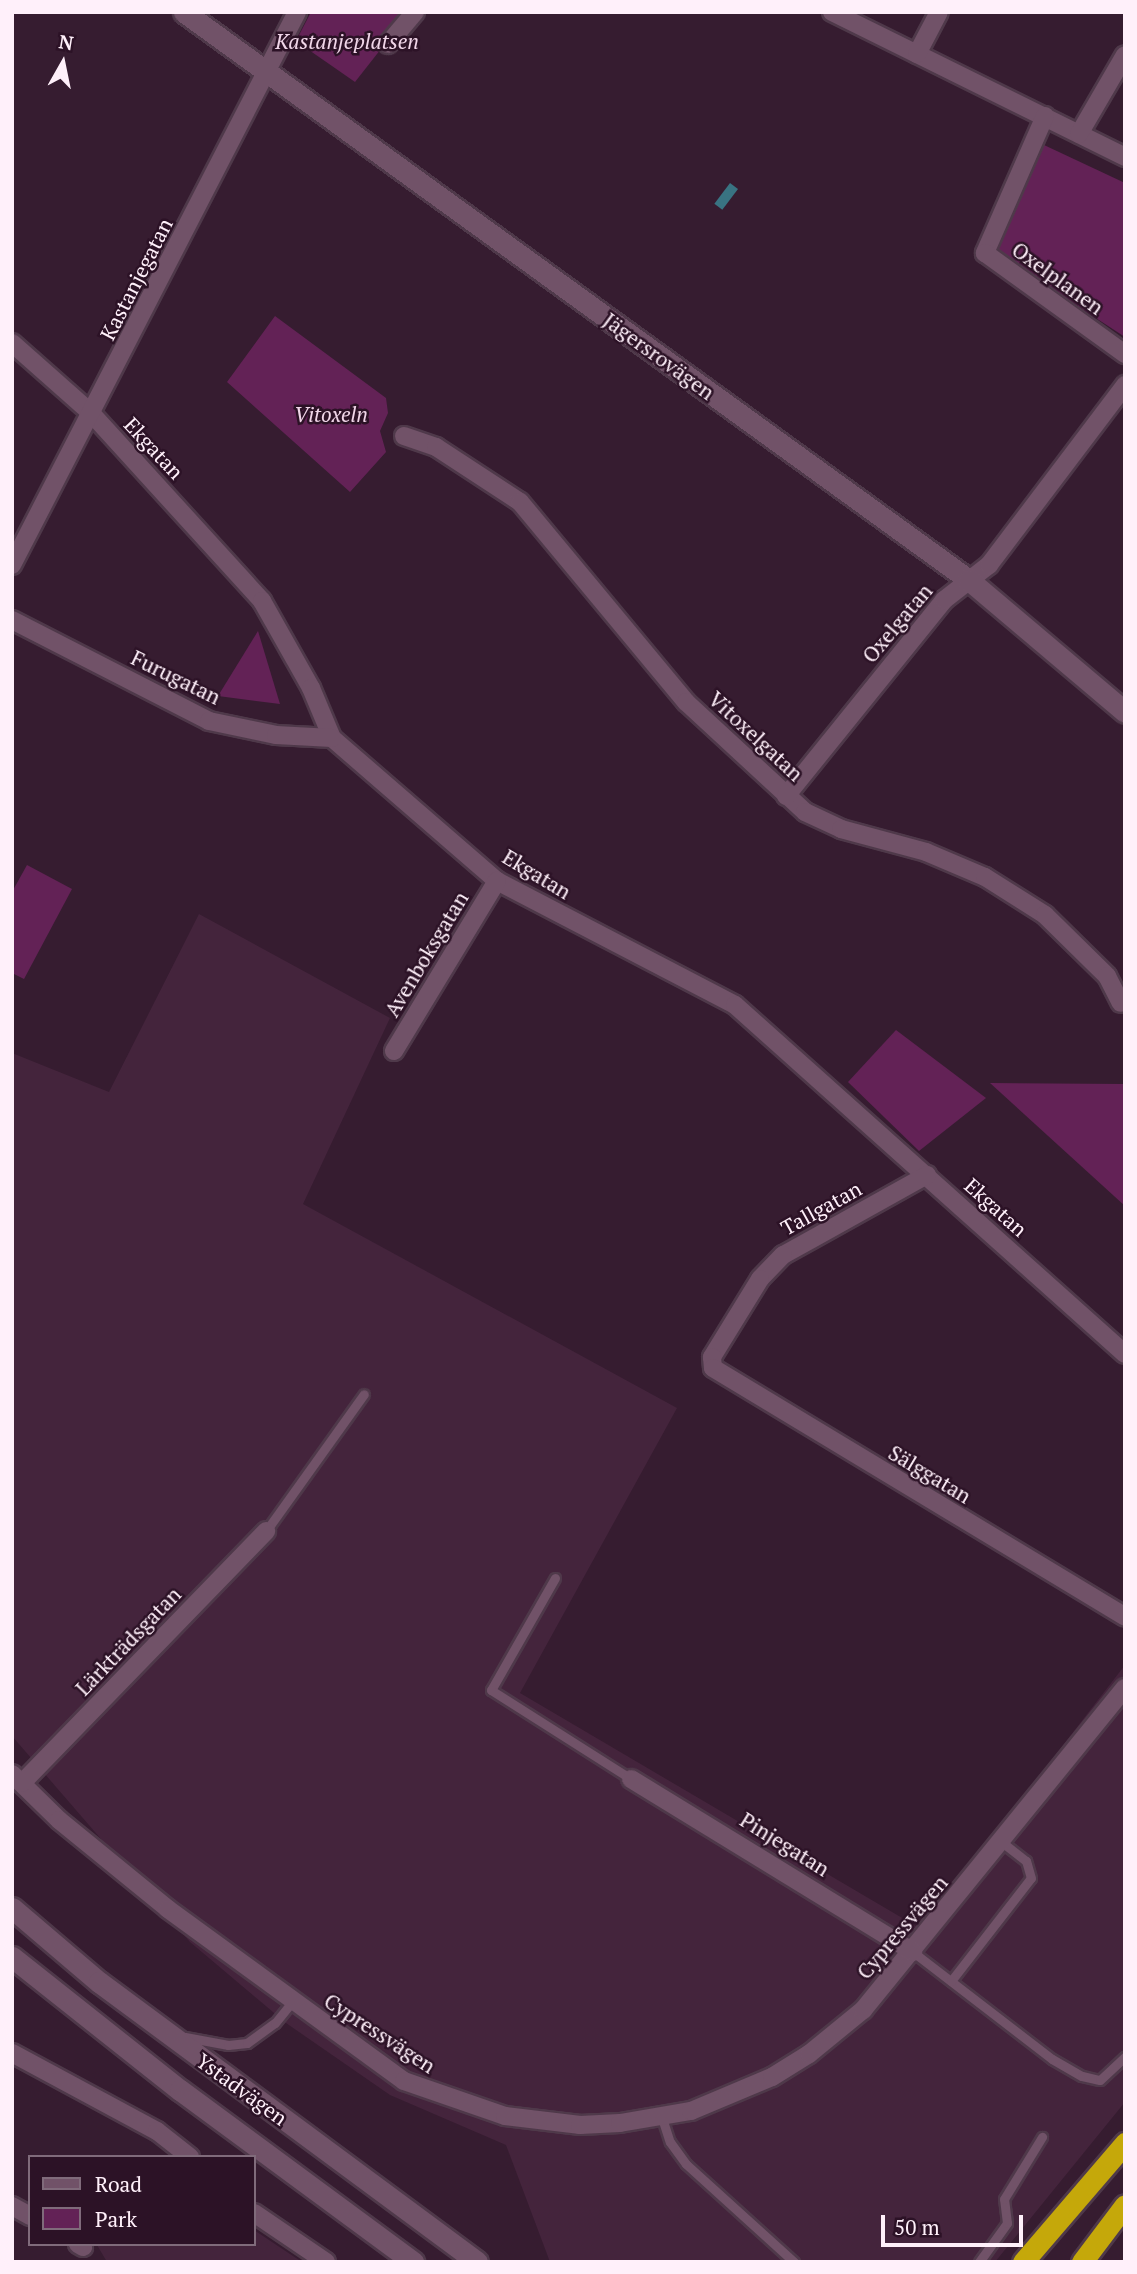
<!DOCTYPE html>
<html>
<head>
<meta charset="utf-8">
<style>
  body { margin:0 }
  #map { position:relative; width:1137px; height:2274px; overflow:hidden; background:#361c30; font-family:"PT Serif",serif }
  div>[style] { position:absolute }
  .built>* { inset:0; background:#44243c }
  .green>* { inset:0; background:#632256 }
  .water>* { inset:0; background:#397382; transform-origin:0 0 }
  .roads { filter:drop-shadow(2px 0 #4f394a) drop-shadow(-2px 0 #4f394a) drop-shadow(0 2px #4f394a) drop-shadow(0 -2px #4f394a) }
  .lane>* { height:9px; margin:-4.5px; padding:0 4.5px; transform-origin:4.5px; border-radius:4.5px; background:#715268 }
  .street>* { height:18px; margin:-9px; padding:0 9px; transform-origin:9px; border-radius:9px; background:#715268 }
  .secondary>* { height:21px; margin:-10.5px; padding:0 10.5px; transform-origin:10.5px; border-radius:10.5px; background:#715268 }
  .highway>* { height:21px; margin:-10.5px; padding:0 10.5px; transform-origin:10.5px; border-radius:10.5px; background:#c5a80a }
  span { translate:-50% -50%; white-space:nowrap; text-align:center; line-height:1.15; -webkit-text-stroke:5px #2c1226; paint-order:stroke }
  .park-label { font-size:21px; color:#f1d6e9; font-style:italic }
  .street-label { font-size:21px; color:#fff0fa }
  .frame { position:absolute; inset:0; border:14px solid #fff0fa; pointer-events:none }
  .legend { position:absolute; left:28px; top:2155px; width:228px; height:91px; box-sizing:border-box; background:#2c1226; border:2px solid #806b7b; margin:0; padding:9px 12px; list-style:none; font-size:21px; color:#fff0fa }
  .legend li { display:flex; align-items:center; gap:14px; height:35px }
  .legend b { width:35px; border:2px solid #806b7b }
  .north { position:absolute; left:28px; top:28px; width:70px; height:70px; -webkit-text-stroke:5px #2c1226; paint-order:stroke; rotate:9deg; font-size:19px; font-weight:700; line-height:28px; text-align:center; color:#fff0fa }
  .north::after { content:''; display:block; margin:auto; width:24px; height:32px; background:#fff0fa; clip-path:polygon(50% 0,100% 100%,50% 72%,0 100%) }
  .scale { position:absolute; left:881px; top:2215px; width:142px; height:32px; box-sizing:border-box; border:4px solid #fff0fa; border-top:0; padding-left:9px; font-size:21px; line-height:24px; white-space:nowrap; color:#fff0fa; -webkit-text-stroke:5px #2c1226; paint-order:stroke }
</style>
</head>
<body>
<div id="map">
  <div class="built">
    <i style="clip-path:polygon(199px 914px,390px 1018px,303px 1204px,677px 1408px,520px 1693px,921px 1929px,1125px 1665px,1125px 2102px,995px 2262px,550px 2262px,506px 2145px,390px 2095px,286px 2023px,190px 1942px,12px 1736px,12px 1053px,109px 1092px)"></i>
    <i style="clip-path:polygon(254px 2230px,302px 2262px,107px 2262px,97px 2245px,254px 2244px)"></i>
  </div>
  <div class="green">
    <i style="clip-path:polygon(311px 12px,410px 12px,355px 82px,296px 41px)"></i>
    <i style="clip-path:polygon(1044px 145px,1125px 183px,1125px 337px,999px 255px,993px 241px)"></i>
    <i style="clip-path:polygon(275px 316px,386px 398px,388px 413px,380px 431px,386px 452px,350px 492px,227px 382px)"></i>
    <i style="clip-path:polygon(258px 631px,280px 704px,218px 696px)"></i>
    <i style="clip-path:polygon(27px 865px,72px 889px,24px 979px,12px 973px,12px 892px)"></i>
    <i style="clip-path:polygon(896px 1030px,986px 1098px,919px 1151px,848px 1082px)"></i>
    <i style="clip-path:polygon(990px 1083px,1125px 1084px,1125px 1206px)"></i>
  </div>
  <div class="water">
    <i style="left:730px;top:183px;width:10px;height:26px;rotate:37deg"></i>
  </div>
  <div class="roads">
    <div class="lane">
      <i style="left:266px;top:1531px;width:168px;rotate:-54.4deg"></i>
      <i style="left:555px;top:1578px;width:129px;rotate:119.7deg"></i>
      <i style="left:491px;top:1690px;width:166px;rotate:32.4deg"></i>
      <i style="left:913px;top:1952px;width:175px;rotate:37.6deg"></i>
      <i style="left:1052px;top:2059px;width:34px;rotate:30deg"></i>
      <i style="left:1082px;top:2076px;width:18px;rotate:13deg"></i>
      <i style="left:1100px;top:2080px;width:34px;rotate:-43deg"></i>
      <i style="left:951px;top:1981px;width:130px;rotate:-52.2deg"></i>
      <i style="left:1031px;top:1878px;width:18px;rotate:-106deg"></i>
      <i style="left:1026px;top:1861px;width:31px;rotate:-142deg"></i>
      <i style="left:185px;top:2037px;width:44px;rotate:10.5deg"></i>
      <i style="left:228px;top:2045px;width:19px;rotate:-6deg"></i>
      <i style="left:247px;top:2043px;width:34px;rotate:-36deg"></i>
      <i style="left:275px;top:2023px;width:27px;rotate:-51deg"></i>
      <i style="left:662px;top:2118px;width:25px;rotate:72deg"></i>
      <i style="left:670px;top:2142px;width:27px;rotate:54deg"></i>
      <i style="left:686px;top:2164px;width:146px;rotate:42.2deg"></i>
      <i style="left:979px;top:2262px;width:48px;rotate:-54.3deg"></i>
      <i style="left:1007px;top:2223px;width:24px;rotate:-97deg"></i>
      <i style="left:1004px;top:2199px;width:73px;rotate:-58.5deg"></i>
    </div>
    <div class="street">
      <i style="left:832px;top:12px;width:327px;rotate:26.3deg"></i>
      <i style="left:388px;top:44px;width:42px;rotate:-49.8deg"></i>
      <i style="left:917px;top:54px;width:47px;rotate:-62.4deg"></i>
      <i style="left:1045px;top:116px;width:150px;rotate:113.7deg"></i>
      <i style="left:985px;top:253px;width:173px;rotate:35.8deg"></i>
      <i style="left:1079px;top:134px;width:91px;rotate:-59.8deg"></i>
      <i style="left:12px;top:343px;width:106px;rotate:41.5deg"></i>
      <i style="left:91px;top:413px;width:254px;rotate:47.7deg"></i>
      <i style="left:262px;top:601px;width:100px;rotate:60.6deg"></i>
      <i style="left:311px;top:688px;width:54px;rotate:67.2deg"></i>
      <i style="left:332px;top:738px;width:218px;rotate:40.9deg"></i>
      <i style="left:497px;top:881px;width:268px;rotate:27.5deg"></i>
      <i style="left:735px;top:1005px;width:523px;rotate:41.82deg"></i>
      <i style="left:404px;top:436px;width:34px;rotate:19deg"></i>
      <i style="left:436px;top:447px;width:100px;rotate:33.2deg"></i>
      <i style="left:520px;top:502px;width:260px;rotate:50.3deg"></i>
      <i style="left:686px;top:702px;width:162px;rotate:42.7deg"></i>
      <i style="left:805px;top:812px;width:40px;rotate:25deg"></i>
      <i style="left:841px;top:829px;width:88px;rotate:15.1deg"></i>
      <i style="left:926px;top:852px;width:64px;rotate:23deg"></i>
      <i style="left:985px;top:877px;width:71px;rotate:32.3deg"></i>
      <i style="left:1045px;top:915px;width:87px;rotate:44.5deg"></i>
      <i style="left:1107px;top:976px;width:30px;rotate:63deg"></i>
      <i style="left:12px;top:565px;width:622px;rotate:-62.73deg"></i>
      <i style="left:12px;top:620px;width:221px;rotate:27.1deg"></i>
      <i style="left:209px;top:721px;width:68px;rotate:11.8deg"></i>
      <i style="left:276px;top:735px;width:56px;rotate:3.1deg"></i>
      <i style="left:786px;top:796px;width:252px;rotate:-51.1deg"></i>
      <i style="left:944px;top:600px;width:57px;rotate:-37.9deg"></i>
      <i style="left:989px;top:565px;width:226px;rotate:-52.9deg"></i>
      <i style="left:394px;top:1051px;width:199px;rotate:-58.8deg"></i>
      <i style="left:927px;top:1175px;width:165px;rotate:150.9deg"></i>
      <i style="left:783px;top:1255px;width:33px;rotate:134deg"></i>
      <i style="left:760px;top:1279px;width:92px;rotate:121.6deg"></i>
      <i style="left:712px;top:1357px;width:11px;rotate:85deg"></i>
      <i style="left:713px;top:1368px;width:481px;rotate:31.1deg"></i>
      <i style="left:12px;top:1774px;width:66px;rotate:44.4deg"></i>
      <i style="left:59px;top:1820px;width:141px;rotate:39.2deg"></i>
      <i style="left:168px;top:1909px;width:292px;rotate:36.1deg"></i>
      <i style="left:404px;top:2081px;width:107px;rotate:19.1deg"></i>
      <i style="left:505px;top:2116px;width:76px;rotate:6.8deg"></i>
      <i style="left:580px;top:2125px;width:40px;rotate:-2.9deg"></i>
      <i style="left:620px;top:2123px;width:72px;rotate:-9.6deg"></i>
      <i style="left:691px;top:2111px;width:88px;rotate:-22.8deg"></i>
      <i style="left:772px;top:2077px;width:44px;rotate:-31.9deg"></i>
      <i style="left:809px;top:2054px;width:70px;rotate:-39.2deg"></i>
      <i style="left:863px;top:2010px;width:415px;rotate:-50.9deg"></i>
      <i style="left:631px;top:1779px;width:331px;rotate:31.5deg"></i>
      <i style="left:22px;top:1783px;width:351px;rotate:-45.9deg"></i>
      <i style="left:12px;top:2053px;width:165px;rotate:28.3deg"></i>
      <i style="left:157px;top:2131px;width:42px;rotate:38.2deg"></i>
      <i style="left:12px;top:2206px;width:21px;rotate:29deg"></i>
      <i style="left:254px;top:2213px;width:87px;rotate:34.2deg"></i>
      <i style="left:78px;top:2244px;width:6px;rotate:31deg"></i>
    </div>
    <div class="secondary">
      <i style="left:184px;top:12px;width:969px;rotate:35.89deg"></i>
      <i style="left:969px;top:580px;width:204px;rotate:40.2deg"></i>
      <i style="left:12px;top:1908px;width:114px;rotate:40.4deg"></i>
      <i style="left:99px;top:1982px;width:470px;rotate:36.5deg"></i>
      <i style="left:12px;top:1957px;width:214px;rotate:38.4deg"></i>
      <i style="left:180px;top:2090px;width:290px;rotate:36.4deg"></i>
    </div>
    <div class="highway">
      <i style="left:1023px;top:2262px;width:157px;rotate:-49.4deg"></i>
      <i style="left:1082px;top:2262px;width:71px;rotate:-53deg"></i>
    </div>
  </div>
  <div class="park-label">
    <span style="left:347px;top:41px">Kastanjeplatsen</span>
    <span style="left:331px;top:414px">Vitoxeln</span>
  </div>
  <div class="street-label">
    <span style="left:1058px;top:278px;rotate:36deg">Oxelplanen</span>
    <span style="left:136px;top:279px;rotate:-63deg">Kastanjegatan</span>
    <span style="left:659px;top:356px;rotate:36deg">Jägersrovägen</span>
    <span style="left:154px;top:448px;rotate:47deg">Ekgatan</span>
    <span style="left:897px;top:623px;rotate:-50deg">Oxelgatan</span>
    <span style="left:176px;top:677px;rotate:26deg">Furugatan</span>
    <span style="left:756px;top:736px;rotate:43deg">Vitoxelgatan</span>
    <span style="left:537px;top:874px;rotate:31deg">Ekgatan</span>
    <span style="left:426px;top:954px;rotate:-59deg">Avenboksgatan</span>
    <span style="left:996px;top:1207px;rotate:42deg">Ekgatan</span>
    <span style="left:821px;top:1208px;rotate:-29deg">Tallgatan</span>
    <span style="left:930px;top:1474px;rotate:31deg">Sälggatan</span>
    <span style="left:128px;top:1641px;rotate:-46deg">Lärkträdsgatan</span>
    <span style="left:785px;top:1844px;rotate:32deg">Pinjegatan</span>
    <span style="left:902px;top:1927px;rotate:-50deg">Cypressvägen</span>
    <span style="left:380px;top:2033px;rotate:33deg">Cypressvägen</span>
    <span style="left:242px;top:2089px;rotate:36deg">Ystadvägen</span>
  </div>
  <div class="frame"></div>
  <ul class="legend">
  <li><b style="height:9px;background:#715268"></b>Road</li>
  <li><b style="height:19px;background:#632256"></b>Park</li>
  </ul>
  <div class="north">N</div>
  <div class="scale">50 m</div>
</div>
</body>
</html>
